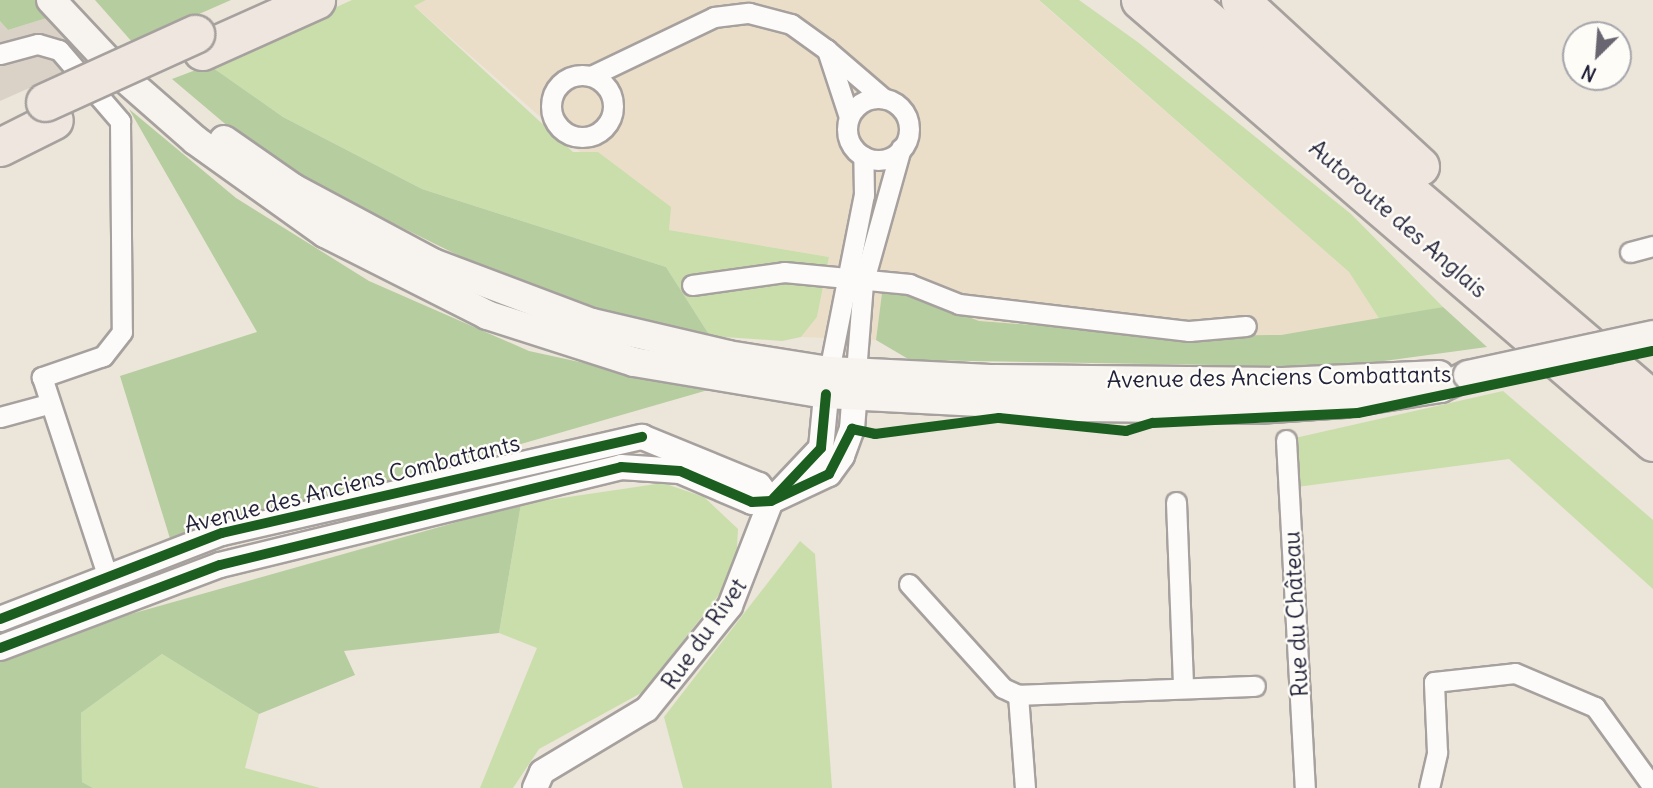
<!DOCTYPE html>
<html>
<head>
<meta charset="utf-8">
<style>
  body { margin:0 }
  #map { position:relative; width:1653px; height:788px; overflow:hidden; background:#ece5d9; font-family:Delius,sans-serif }
  div>[style] { position:absolute }
  .built>* { inset:0; background:#ebdec8 }
  .industrial>* { inset:0; background:#dad2c7 }
  .green>* { inset:0; background:#cadeab }
  .forest>* { inset:0; background:#b6cda0 }
  .roads { filter:drop-shadow(2px 0 #a6a19e) drop-shadow(-2px 0 #a6a19e) drop-shadow(0 2px #a6a19e) drop-shadow(0 -2px #a6a19e) }
  .minor>* { height:19px; margin:-9.5px; padding:0 9.5px; transform-origin:9.5px; border-radius:9.5px; background:#fcfbf9 }
  .minor>.ring { margin:-9.5px; padding:0; box-sizing:content-box; background:none; border:19px solid #fcfbf9; border-radius:50% }
  .tertiary>* { height:24px; margin:-12px; padding:0 12px; transform-origin:12px; border-radius:12px; background:#fcfbf9 }
  .secondary>* { height:28px; margin:-14px; padding:0 14px; transform-origin:14px; border-radius:14px; background:#f7f3ef }
  .motorway>* { height:37px; margin:-18.5px; padding:0 18.5px; transform-origin:18.5px; border-radius:18.5px; background:#efe6df }
  .bridges { filter:drop-shadow(2px 0 #a6a19e) drop-shadow(-2px 0 #a6a19e) drop-shadow(0 2px #a6a19e) drop-shadow(0 -2px #a6a19e) }
  .secondary-bridge>* { height:28px; margin:-14px; padding:0 14px; transform-origin:14px; border-radius:14px; background:#f7f3ef }
  .motorway-bridge>* { height:37px; margin:-18.5px; padding:0 18.5px; transform-origin:18.5px; border-radius:18.5px; background:#efe6df }
  .cycleway>* { height:10px; margin:-5px; padding:0 5px; transform-origin:5px; border-radius:5px; background:#1b5e20 }
  span { translate:-50% -50%; white-space:nowrap; text-align:center; line-height:1.15; -webkit-text-stroke:5px #fdfcf7; paint-order:stroke }
  .street-label { font-size:23px; color:#22223b }
  .north { position:absolute; left:1562px; top:21px; width:70px; height:70px; box-sizing:border-box; background:#fdfcf7; border:2px solid #a5a5ac; border-radius:50%; rotate:205deg; font-size:19px; font-weight:700; line-height:28px; text-align:center; color:#22223b }
  .north::after { content:''; display:block; margin:auto; width:24px; height:32px; background:#696672; clip-path:polygon(50% 0,100% 100%,50% 72%,0 100%) }
</style>
</head>
<body>
<div id="map">
  <div class="built">
    <i style="clip-path:polygon(426px 0,1038px 0,1349px 272px,1380px 320px,1281px 335px,1181px 336px,979px 321px,908px 293px,882px 293px,876px 340px,801px 337px,817px 317px,829px 257px,669px 230px,413px 5px)"></i>
  </div>
  <div class="industrial">
    <i style="clip-path:polygon(50px 17px,95px 59px,0 101px,0 21px,8px 30px)"></i>
  </div>
  <div class="green">
    <i style="clip-path:polygon(352px 0,426px 0,414px 6px,573px 152px,598px 152px,671px 207px,669px 230px,829px 257px,817px 317px,801px 337px,782px 341px,710px 336px,666px 267px,422px 189px,283px 117px,209px 65px)"></i>
    <i style="clip-path:polygon(1039px 0,1079px 0,1139px 43px,1351px 214px,1443px 307px,1380px 320px,1349px 272px)"></i>
    <i style="clip-path:polygon(1503px 391px,1653px 520px,1653px 589px,1509px 459px,1289px 488px,1286px 440px)"></i>
    <i style="clip-path:polygon(663px 483px,704px 497px,738px 529px,736px 564px,718px 596px,643px 692px,539px 749px,513px 788px,480px 788px,537px 648px,499px 633px,521px 504px)"></i>
    <i style="clip-path:polygon(800px 541px,815px 554px,832px 788px,683px 788px,664px 717px)"></i>
    <i style="clip-path:polygon(162px 654px,259px 714px,245px 768px,320px 788px,93px 788px,82px 782px,81px 713px)"></i>
  </div>
  <div class="forest">
    <i style="clip-path:polygon(0 0,36px 0,50px 17px,8px 30px,0 21px)"></i>
    <i style="clip-path:polygon(95px 0,231px 0,133px 43px)"></i>
    <i style="clip-path:polygon(209px 65px,283px 117px,422px 189px,666px 267px,710px 336px,609px 314px,498px 275px,328px 191px,230px 128px,172px 79px)"></i>
    <i style="clip-path:polygon(129px 109px,236px 198px,369px 281px,529px 351px,708px 390px,172px 545px,120px 376px,257px 332px)"></i>
    <i style="clip-path:polygon(882px 293px,908px 293px,979px 321px,1181px 336px,1281px 335px,1443px 307px,1487px 347px,1340px 367px,910px 360px,876px 340px)"></i>
    <i style="clip-path:polygon(521px 504px,499px 633px,344px 651px,355px 675px,259px 714px,162px 654px,81px 713px,82px 782px,93px 788px,0 788px,0 661px,67px 632px)"></i>
  </div>
  <div class="roads">
    <div class="minor">
      <i style="left:0;top:54px;width:39px;rotate:-15deg"></i>
      <i style="left:38px;top:44px;width:22px;rotate:16deg"></i>
      <i style="left:59px;top:50px;width:94px;rotate:49.3deg"></i>
      <i style="left:120px;top:121px;width:211px;rotate:89.5deg"></i>
      <i style="left:122px;top:332px;width:31px;rotate:128deg"></i>
      <i style="left:103px;top:356px;width:65px;rotate:161deg"></i>
      <i style="left:42px;top:377px;width:208px;rotate:71.8deg"></i>
      <i class="ring" style="left:551px;top:75px;width:43px;height:43px"></i>
      <i style="left:591px;top:76px;width:136px;rotate:-25.6deg"></i>
      <i style="left:714px;top:17px;width:35px;rotate:-7deg"></i>
      <i style="left:749px;top:13px;width:43px;rotate:14.7deg"></i>
      <i style="left:791px;top:24px;width:44px;rotate:35.8deg"></i>
      <i class="ring" style="left:847px;top:98px;width:43px;height:43px"></i>
      <i style="left:849px;top:117px;width:71px;rotate:-108.2deg"></i>
      <i style="left:827px;top:50px;width:74px;rotate:40.6deg"></i>
      <i style="left:1630px;top:252px;width:24px;rotate:-15deg"></i>
      <i style="left:692px;top:285px;width:93px;rotate:-8deg"></i>
      <i style="left:784px;top:272px;width:126px;rotate:5.5deg"></i>
      <i style="left:909px;top:284px;width:54px;rotate:21.8deg"></i>
      <i style="left:959px;top:304px;width:232px;rotate:6.7deg"></i>
      <i style="left:1189px;top:331px;width:57px;rotate:-5deg"></i>
      <i style="left:829px;top:371px;width:179px;rotate:-78.8deg"></i>
      <i style="left:864px;top:195px;width:39px;rotate:-91deg"></i>
      <i style="left:856px;top:372px;width:88px;rotate:-85.5deg"></i>
      <i style="left:863px;top:284px;width:141px;rotate:-74.4deg"></i>
      <i style="left:0;top:417px;width:50px;rotate:-15.2deg"></i>
      <i style="left:1286px;top:440px;width:349px;rotate:86.9deg"></i>
      <i style="left:1176px;top:502px;width:185px;rotate:87.8deg"></i>
      <i style="left:909px;top:584px;width:140px;rotate:47.9deg"></i>
      <i style="left:1003px;top:688px;width:17px;rotate:25deg"></i>
      <i style="left:1018px;top:695px;width:237px;rotate:-2.2deg"></i>
      <i style="left:1018px;top:695px;width:93px;rotate:85.7deg"></i>
      <i style="left:1429px;top:788px;width:37px;rotate:-77deg"></i>
      <i style="left:1437px;top:752px;width:70px;rotate:-92.5deg"></i>
      <i style="left:1434px;top:682px;width:81px;rotate:-6.3deg"></i>
      <i style="left:1515px;top:673px;width:87px;rotate:23deg"></i>
      <i style="left:1595px;top:707px;width:99px;rotate:54.1deg"></i>
    </div>
    <div class="tertiary">
      <i style="left:0;top:619px;width:238px;rotate:-21.2deg"></i>
      <i style="left:222px;top:533px;width:431px;rotate:-12.9deg"></i>
      <i style="left:642px;top:437px;width:126px;rotate:22.3deg"></i>
      <i style="left:759px;top:485px;width:20px;rotate:53deg"></i>
      <i style="left:0;top:648px;width:235px;rotate:-20.7deg"></i>
      <i style="left:220px;top:565px;width:413px;rotate:-13.7deg"></i>
      <i style="left:621px;top:467px;width:59px;rotate:3.9deg"></i>
      <i style="left:680px;top:471px;width:78px;rotate:23.3deg"></i>
      <i style="left:752px;top:502px;width:19px;rotate:-3deg"></i>
      <i style="left:771px;top:501px;width:64px;rotate:-25deg"></i>
      <i style="left:829px;top:474px;width:22px;rotate:-54deg"></i>
      <i style="left:842px;top:456px;width:29px;rotate:-70deg"></i>
      <i style="left:852px;top:429px;width:52px;rotate:-85.6deg"></i>
      <i style="left:535px;top:788px;width:17px;rotate:-66deg"></i>
      <i style="left:542px;top:772px;width:122px;rotate:-31deg"></i>
      <i style="left:647px;top:709px;width:132px;rotate:-51.1deg"></i>
      <i style="left:730px;top:606px;width:113px;rotate:-68.7deg"></i>
      <i style="left:771px;top:501px;width:73px;rotate:-46.7deg"></i>
      <i style="left:821px;top:448px;width:73px;rotate:-84.5deg"></i>
    </div>
    <div class="secondary">
      <i style="left:51px;top:0;width:104px;rotate:46.9deg"></i>
      <i style="left:122px;top:76px;width:97px;rotate:41.2deg"></i>
      <i style="left:195px;top:140px;width:160px;rotate:35.6deg"></i>
      <i style="left:325px;top:233px;width:182px;rotate:26.8deg"></i>
      <i style="left:487px;top:315px;width:154px;rotate:17.7deg"></i>
      <i style="left:634px;top:362px;width:195px;rotate:9.5deg"></i>
      <i style="left:826px;top:394px;width:250px;rotate:3deg"></i>
      <i style="left:1076px;top:407px;width:182px;rotate:0.6deg"></i>
      <i style="left:1258px;top:409px;width:87px;rotate:-3.9deg"></i>
      <i style="left:1345px;top:403px;width:97px;rotate:-8.9deg"></i>
      <i style="left:1441px;top:388px;width:30px;rotate:-26deg"></i>
      <i style="left:224px;top:140px;width:84px;rotate:34.8deg"></i>
      <i style="left:293px;top:188px;width:159px;rotate:28.2deg"></i>
      <i style="left:433px;top:263px;width:170px;rotate:20.7deg"></i>
      <i style="left:592px;top:323px;width:140px;rotate:13.2deg"></i>
      <i style="left:728px;top:355px;width:102px;rotate:9deg"></i>
      <i style="left:829px;top:371px;width:166px;rotate:2.8deg"></i>
      <i style="left:995px;top:379px;width:288px;rotate:0.6deg"></i>
      <i style="left:1283px;top:382px;width:156px;rotate:-2.6deg"></i>
    </div>
    <div class="motorway">
      <i style="left:1140px;top:0;width:677px;rotate:40.75deg"></i>
      <i style="left:1185px;top:0;width:616px;rotate:40.52deg"></i>
      <i style="left:1240px;top:0;width:245px;rotate:42.7deg"></i>
      <i style="left:202px;top:51px;width:125px;rotate:-24.1deg"></i>
      <i style="left:0;top:147px;width:60px;rotate:-26.6deg"></i>
    </div>
  </div>
  <div class="bridges">
    <div class="secondary-bridge">
      <i style="left:1468px;top:375px;width:189px;rotate:-12.2deg"></i>
    </div>
    <div class="motorway-bridge">
      <i style="left:45px;top:102px;width:165px;rotate:-24.4deg"></i>
    </div>
  </div>
  <div class="cycleway">
    <i style="left:773px;top:499px;width:70px;rotate:-46.7deg"></i>
    <i style="left:821px;top:448px;width:54px;rotate:-84.7deg"></i>
    <i style="left:0;top:619px;width:238px;rotate:-21.2deg"></i>
    <i style="left:222px;top:533px;width:431px;rotate:-12.9deg"></i>
    <i style="left:0;top:648px;width:235px;rotate:-20.7deg"></i>
    <i style="left:220px;top:565px;width:413px;rotate:-13.7deg"></i>
    <i style="left:621px;top:467px;width:59px;rotate:3.9deg"></i>
    <i style="left:680px;top:471px;width:78px;rotate:23.3deg"></i>
    <i style="left:752px;top:502px;width:19px;rotate:-3deg"></i>
    <i style="left:771px;top:501px;width:64px;rotate:-25deg"></i>
    <i style="left:829px;top:474px;width:51px;rotate:-62.9deg"></i>
    <i style="left:852px;top:429px;width:24px;rotate:12deg"></i>
    <i style="left:875px;top:434px;width:125px;rotate:-7.4deg"></i>
    <i style="left:999px;top:418px;width:128px;rotate:5.8deg"></i>
    <i style="left:1126px;top:431px;width:28px;rotate:-17deg"></i>
    <i style="left:1153px;top:423px;width:205px;rotate:-2.8deg"></i>
    <i style="left:1358px;top:413px;width:301px;rotate:-11.9deg"></i>
  </div>
  <div class="street-label">
    <span style="left:1398px;top:219px;rotate:41deg">Autoroute des Anglais</span>
    <span style="left:1279px;top:377px;rotate:-1deg">Avenue des Anciens Combattants</span>
    <span style="left:352px;top:484px;rotate:-14deg">Avenue des Anciens Combattants</span>
    <span style="left:1296px;top:614px;rotate:-93deg">Rue du Château</span>
    <span style="left:704px;top:634px;rotate:-55deg">Rue du Rivet</span>
  </div>
  <div class="north">N</div>
</div>
</body>
</html>
